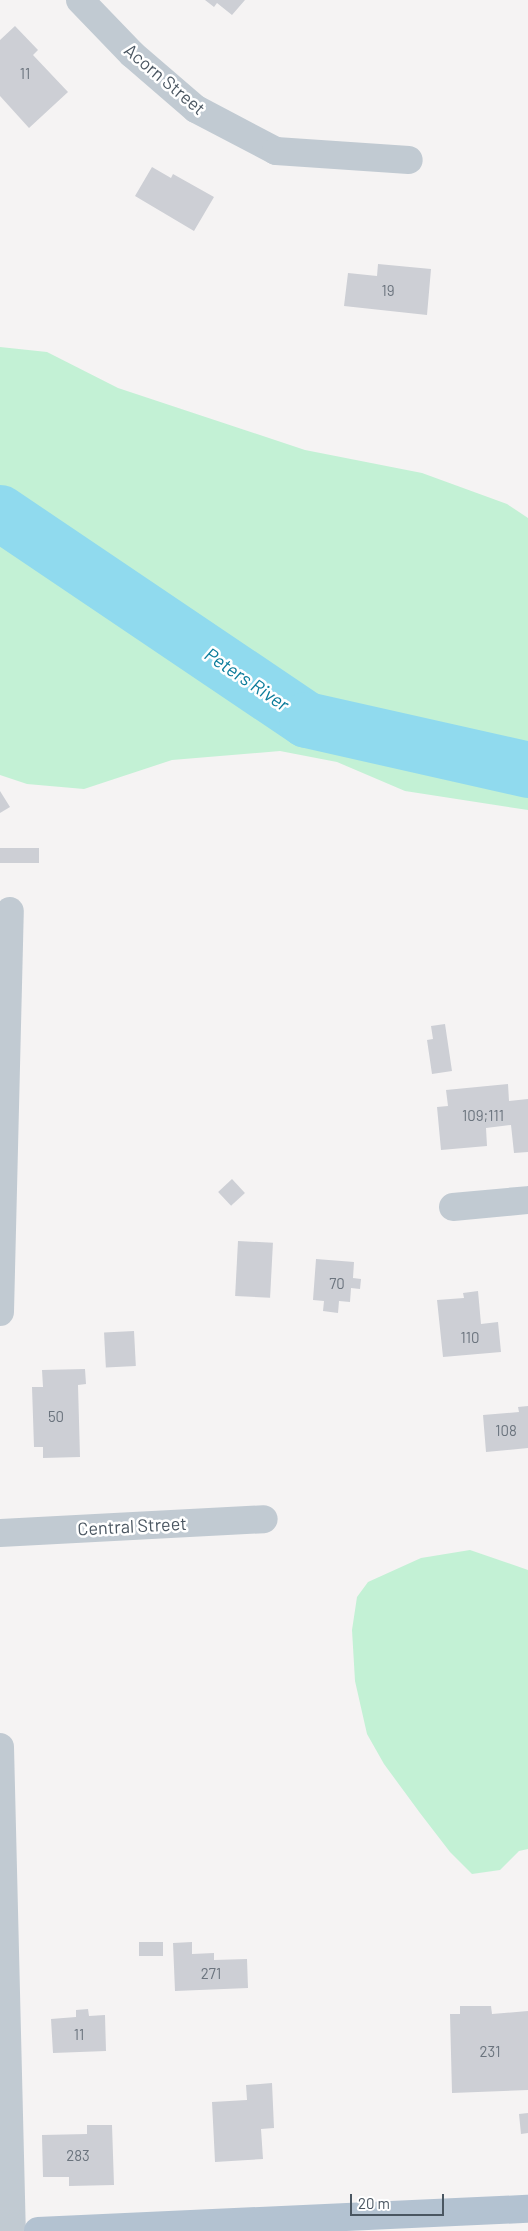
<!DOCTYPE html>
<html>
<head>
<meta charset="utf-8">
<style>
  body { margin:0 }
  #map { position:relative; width:528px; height:2231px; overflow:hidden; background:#f5f3f3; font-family:Barlow,sans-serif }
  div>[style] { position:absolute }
  .green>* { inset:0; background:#c3f1d5 }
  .river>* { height:56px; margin:-28px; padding:0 28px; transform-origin:28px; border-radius:28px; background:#90daee }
  .building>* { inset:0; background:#cdcfd5; transform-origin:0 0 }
  .minor>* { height:28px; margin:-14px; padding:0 14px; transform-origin:14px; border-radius:14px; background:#c1cad2 }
  .primary>* { height:28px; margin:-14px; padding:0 14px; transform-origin:14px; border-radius:14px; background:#b3c2d1 }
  span { translate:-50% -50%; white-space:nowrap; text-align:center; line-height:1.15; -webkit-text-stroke:5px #fff; paint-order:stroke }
  .number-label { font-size:15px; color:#6b747e }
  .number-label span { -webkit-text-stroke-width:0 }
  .street-label { font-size:18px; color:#4a5661 }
  .water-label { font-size:19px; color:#0c7c9b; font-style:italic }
  .scale { position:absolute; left:350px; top:2194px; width:94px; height:22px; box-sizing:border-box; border:2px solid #4a5661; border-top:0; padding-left:6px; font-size:15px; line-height:18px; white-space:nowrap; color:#4a5661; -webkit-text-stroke:4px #fff; paint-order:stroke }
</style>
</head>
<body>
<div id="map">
  <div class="green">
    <i style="clip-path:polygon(0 347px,47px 352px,118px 388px,305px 450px,422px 473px,507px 504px,528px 518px,528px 810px,405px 791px,337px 762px,280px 751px,172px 760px,84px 789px,27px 784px,0 775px)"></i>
    <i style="clip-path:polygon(470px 1550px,528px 1570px,528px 1849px,519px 1851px,500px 1870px,472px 1874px,450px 1852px,420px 1813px,384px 1764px,367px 1734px,355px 1681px,352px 1630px,357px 1597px,368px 1582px,421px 1558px)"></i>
  </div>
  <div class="river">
    <i style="left:0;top:513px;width:370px;rotate:34deg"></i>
    <i style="left:307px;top:720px;width:227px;rotate:12.7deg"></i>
  </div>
  <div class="building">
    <i style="clip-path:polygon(205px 0,245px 0,232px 15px,217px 3px,214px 7px)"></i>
    <i style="clip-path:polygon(15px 26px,38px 50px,33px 55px,68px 92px,29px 128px,0 96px,0 40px)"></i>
    <i style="clip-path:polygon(152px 167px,171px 178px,173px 174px,214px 197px,194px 231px,135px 196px)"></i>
    <i style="clip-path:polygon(378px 264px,431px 269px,427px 315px,344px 306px,348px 273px,377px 276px)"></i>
    <i style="clip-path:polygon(0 791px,10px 807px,0 813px)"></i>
    <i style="left:39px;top:848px;width:15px;height:39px;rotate:90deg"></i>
    <i style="clip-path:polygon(445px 1024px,452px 1071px,432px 1074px,427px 1040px,433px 1039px,431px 1026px)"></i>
    <i style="clip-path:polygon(508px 1084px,509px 1101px,528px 1099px,528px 1152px,514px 1153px,511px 1125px,486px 1128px,487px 1146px,441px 1150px,437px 1107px,448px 1106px,446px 1090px)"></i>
    <i style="left:232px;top:1179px;width:19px;height:19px;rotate:47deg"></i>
    <i style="left:238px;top:1241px;width:35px;height:55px;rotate:3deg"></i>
    <i style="clip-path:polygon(316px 1259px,354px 1262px,353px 1278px,361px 1279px,360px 1289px,351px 1288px,350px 1302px,339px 1301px,338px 1313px,323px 1311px,324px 1301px,313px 1300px)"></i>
    <i style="clip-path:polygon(478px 1291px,481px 1324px,498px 1322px,501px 1352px,443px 1357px,437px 1300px,464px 1298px,463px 1293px)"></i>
    <i style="left:134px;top:1331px;width:35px;height:30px;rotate:87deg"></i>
    <i style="clip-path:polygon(85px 1369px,86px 1384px,78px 1385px,80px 1457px,43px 1458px,43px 1447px,34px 1447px,32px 1387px,43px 1387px,42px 1370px)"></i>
    <i style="clip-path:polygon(528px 1406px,528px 1448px,486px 1452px,483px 1415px,519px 1412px,518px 1407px)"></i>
    <i style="left:163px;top:1942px;width:14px;height:24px;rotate:90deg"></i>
    <i style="clip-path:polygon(192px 1942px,192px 1954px,214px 1953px,214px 1960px,247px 1959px,248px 1988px,175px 1991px,173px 1943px)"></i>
    <i style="clip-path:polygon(460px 2006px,491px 2006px,492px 2014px,528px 2011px,528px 2090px,452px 2093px,450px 2014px,460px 2014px)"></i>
    <i style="clip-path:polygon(88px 2009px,89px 2016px,105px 2015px,106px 2051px,53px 2053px,51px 2019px,76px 2017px,76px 2010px)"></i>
    <i style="clip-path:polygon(272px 2083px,274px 2128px,261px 2129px,263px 2159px,215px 2162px,212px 2102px,247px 2100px,246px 2085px)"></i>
    <i style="clip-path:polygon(528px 2113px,528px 2133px,521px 2134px,519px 2114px)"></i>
    <i style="clip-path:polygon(87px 2125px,112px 2125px,114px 2185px,69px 2186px,69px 2177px,43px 2177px,42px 2135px,87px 2134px)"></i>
  </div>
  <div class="minor">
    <i style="left:80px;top:0;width:75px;rotate:46.1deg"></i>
    <i style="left:132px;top:54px;width:84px;rotate:40.7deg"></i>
    <i style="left:196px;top:109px;width:90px;rotate:27.7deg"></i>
    <i style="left:276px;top:151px;width:133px;rotate:3.9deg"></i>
    <i style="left:453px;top:1207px;width:75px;rotate:-5.3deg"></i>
    <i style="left:0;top:1312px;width:401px;rotate:-88.6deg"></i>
    <i style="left:0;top:1533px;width:264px;rotate:-3deg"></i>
    <i style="left:0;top:1747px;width:484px;rotate:88.6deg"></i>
  </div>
  <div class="primary">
    <i style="left:38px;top:2231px;width:490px;rotate:-2.6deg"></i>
  </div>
  <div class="number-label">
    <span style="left:25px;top:74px">11</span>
    <span style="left:388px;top:291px">19</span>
    <span style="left:483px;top:1116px">109;111</span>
    <span style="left:337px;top:1284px">70</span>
    <span style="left:470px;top:1338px">110</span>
    <span style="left:56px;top:1417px">50</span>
    <span style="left:506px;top:1431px">108</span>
    <span style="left:211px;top:1974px">271</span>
    <span style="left:79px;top:2035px">11</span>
    <span style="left:490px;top:2052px">231</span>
    <span style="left:78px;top:2156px">283</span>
  </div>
  <div class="street-label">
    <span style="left:165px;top:79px;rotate:40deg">Acorn Street</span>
    <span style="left:132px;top:1526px;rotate:-3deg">Central Street</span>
  </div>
  <div class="water-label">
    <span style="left:247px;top:679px;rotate:34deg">Peters River</span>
  </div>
  <div class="scale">20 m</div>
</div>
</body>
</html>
